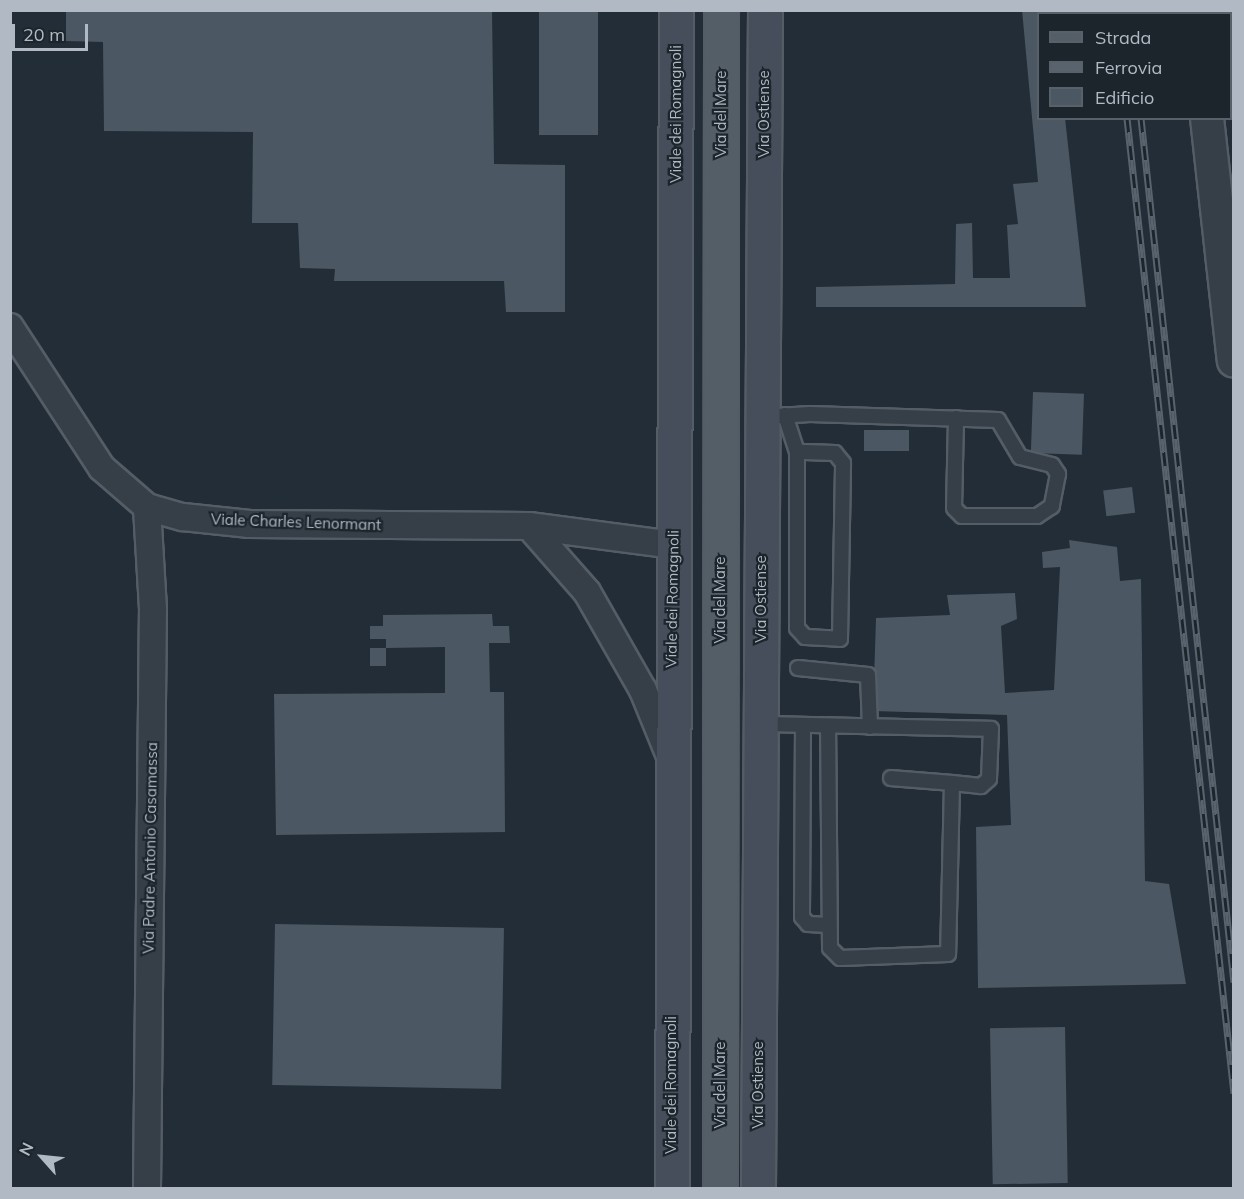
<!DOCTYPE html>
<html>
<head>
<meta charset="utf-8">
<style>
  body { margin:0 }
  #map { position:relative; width:1244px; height:1199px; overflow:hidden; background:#232d37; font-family:Mulish,sans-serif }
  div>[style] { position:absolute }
  .stream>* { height:8px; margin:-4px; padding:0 4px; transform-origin:4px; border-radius:4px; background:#394c5f }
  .building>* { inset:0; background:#4b5762; transform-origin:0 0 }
  .roads { filter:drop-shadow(2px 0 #545d65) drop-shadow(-2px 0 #545d65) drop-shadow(0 2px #545d65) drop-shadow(0 -2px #545d65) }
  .service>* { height:14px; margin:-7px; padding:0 7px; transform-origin:7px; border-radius:7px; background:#363f47 }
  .minor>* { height:26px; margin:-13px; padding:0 13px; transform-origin:13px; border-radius:13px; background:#363f47 }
  .tertiary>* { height:32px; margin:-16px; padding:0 16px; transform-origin:16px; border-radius:16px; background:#363f47 }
  .secondary>* { height:33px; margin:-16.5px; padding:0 16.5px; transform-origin:16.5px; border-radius:16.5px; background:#454e5a }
  .primary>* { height:33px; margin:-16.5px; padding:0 16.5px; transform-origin:16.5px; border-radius:16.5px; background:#545e67 }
  .rail>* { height:7px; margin-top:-3.5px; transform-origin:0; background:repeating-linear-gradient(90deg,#1c242c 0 14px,#58636e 0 28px); box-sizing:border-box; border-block:2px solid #58636e }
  span { translate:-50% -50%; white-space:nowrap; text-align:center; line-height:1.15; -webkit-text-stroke:4.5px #1c242c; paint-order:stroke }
  .street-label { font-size:15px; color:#b1bac4 }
  .frame { position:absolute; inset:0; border:12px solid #b1bac4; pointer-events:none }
  .legend { position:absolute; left:1037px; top:12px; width:195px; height:108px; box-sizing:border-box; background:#1c242c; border:2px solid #586069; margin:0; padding:8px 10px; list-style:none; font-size:18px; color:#b1bac4 }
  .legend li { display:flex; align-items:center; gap:12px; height:30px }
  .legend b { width:30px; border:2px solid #586069 }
  .north { position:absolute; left:12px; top:1127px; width:60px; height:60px; -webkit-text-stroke:4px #1c242c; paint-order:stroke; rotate:297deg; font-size:16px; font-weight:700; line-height:24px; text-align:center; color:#b1bac4 }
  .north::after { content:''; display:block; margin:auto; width:21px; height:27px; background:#b1bac4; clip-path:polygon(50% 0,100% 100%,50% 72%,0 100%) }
  .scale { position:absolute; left:12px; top:24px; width:76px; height:27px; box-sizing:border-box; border:3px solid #b1bac4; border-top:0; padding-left:8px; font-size:18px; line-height:21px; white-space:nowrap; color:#b1bac4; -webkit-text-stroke:4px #1c242c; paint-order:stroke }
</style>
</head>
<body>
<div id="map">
  <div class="stream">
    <i style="left:1224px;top:10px;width:4px;rotate:90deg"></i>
    <i style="left:1230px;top:75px;width:28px;rotate:82deg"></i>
  </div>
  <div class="building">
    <i style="clip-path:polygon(66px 10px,492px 10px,494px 164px,565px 165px,565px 312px,506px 312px,504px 281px,334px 281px,335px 269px,300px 268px,298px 223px,252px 223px,253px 132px,104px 131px,103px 42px,66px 41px)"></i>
    <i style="left:539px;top:10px;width:59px;height:125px"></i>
    <i style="clip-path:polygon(1022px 10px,1053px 10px,1038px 14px,1038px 118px,1065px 118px,1086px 307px,816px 307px,816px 287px,955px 284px,956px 224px,972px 223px,973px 278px,1010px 278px,1007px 225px,1018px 224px,1013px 184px,1038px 182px)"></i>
    <i style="left:1033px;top:392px;width:51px;height:61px;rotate:2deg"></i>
    <i style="left:864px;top:430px;width:45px;height:21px"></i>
    <i style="left:1132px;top:487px;width:26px;height:29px;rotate:83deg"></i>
    <i style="clip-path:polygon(1069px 540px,1117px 547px,1120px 581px,1141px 579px,1145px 881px,1169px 884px,1186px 984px,978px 988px,976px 827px,1011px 825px,1007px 715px,873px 711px,876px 618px,950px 615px,947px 595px,1015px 593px,1017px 619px,1001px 626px,1005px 693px,1054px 690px,1060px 567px,1043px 568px,1042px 552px,1070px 548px)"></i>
    <i style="clip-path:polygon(492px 614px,493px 626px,509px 626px,510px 643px,489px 643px,490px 692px,504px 692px,505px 832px,276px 835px,274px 694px,445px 693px,445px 647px,386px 648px,386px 639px,370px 639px,370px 626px,383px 626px,383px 615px)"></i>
    <i style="left:370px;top:648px;width:16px;height:18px"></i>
    <i style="left:275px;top:924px;width:229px;height:161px;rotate:1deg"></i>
    <i style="left:1065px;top:1027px;width:156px;height:75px;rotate:89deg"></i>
  </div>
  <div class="roads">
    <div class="service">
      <i style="left:785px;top:415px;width:39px;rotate:72deg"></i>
      <i style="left:797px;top:452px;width:176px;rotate:90deg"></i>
      <i style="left:797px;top:628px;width:12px;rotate:48deg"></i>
      <i style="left:805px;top:637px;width:35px;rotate:3deg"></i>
      <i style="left:840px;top:639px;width:176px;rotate:-89deg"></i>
      <i style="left:843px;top:463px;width:13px;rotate:-129deg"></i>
      <i style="left:835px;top:453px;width:38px;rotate:-178deg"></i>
      <i style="left:762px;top:417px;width:48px;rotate:-3.6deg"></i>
      <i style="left:810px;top:414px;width:188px;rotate:1.8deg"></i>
      <i style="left:998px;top:420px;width:43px;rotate:59.3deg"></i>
      <i style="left:1020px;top:457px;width:33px;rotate:14deg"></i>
      <i style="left:1052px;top:465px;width:11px;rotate:56deg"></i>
      <i style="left:1058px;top:474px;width:33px;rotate:101deg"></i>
      <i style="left:1052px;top:506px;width:18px;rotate:146deg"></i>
      <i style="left:1037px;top:516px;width:75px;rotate:180deg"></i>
      <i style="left:962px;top:516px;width:11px;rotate:-135deg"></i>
      <i style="left:954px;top:508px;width:90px;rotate:-88.7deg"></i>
      <i style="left:798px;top:668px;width:70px;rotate:5.7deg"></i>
      <i style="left:868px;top:675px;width:52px;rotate:87.8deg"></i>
      <i style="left:760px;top:724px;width:231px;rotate:1.2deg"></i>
      <i style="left:991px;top:729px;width:50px;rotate:92.3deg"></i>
      <i style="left:989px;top:779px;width:11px;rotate:139deg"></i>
      <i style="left:981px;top:786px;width:29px;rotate:-174deg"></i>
      <i style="left:952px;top:783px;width:171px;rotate:91.3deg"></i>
      <i style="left:948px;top:954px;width:108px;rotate:177.9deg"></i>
      <i style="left:840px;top:958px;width:14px;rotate:-135deg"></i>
      <i style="left:830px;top:948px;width:222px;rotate:-90.5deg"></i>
      <i style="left:803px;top:725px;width:192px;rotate:90.3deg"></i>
      <i style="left:802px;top:917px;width:9px;rotate:49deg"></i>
      <i style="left:808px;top:924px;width:21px;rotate:3deg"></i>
      <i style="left:891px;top:778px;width:61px;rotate:4.7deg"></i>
    </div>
    <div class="minor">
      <i style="left:10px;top:327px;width:168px;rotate:56.9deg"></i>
      <i style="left:102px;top:468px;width:60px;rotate:40.9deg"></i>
      <i style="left:147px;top:507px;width:37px;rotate:16deg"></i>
      <i style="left:183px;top:517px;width:67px;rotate:6deg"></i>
      <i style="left:250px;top:524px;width:279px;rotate:0.4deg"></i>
      <i style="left:529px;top:526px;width:145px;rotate:7.5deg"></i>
      <i style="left:529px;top:526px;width:88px;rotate:48.7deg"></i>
      <i style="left:587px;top:592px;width:113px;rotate:60.3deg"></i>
      <i style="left:643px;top:690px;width:71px;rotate:67.8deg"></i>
      <i style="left:147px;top:1188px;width:579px;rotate:-89.41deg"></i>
      <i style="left:153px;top:609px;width:102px;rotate:-93.4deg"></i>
    </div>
    <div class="tertiary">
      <i style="left:1195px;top:10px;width:4px;rotate:90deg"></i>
      <i style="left:1207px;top:118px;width:244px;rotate:83.7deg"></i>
    </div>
    <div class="secondary">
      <i style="left:672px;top:1188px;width:1178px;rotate:-89.81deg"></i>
      <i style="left:758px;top:1188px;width:1178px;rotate:-89.66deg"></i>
    </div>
    <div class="primary">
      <i style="left:720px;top:1188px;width:1178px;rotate:-89.95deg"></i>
    </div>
  </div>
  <div class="rail">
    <i style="left:1116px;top:10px;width:4px;rotate:90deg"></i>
    <i style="left:1130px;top:10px;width:4px;rotate:76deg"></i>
    <i style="left:1127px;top:118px;width:981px;rotate:83.74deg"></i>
    <i style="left:1141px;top:118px;width:869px;rotate:83.86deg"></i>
  </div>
  <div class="street-label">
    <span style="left:676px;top:114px;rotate:-90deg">Viale dei Romagnoli</span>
    <span style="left:721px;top:114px;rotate:-90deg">Via del Mare</span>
    <span style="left:764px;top:114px;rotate:-90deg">Via Ostiense</span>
    <span style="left:296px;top:522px;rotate:2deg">Viale Charles Lenormant</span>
    <span style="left:672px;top:599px;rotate:-89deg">Viale dei Romagnoli</span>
    <span style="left:761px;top:599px;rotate:-90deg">Via Ostiense</span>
    <span style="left:720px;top:600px;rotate:-90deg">Via del Mare</span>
    <span style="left:150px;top:848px;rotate:-89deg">Via Padre Antonio Casamassa</span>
    <span style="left:671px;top:1085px;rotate:-90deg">Viale dei Romagnoli</span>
    <span style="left:720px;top:1085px;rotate:-90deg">Via del Mare</span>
    <span style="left:758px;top:1085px;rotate:-90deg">Via Ostiense</span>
  </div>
  <div class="frame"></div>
  <ul class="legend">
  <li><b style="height:8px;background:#545e67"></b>Strada</li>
  <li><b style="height:8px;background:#58636e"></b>Ferrovia</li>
  <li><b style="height:16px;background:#4b5762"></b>Edificio</li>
  </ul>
  <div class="north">N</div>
  <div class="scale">20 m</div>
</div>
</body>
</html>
